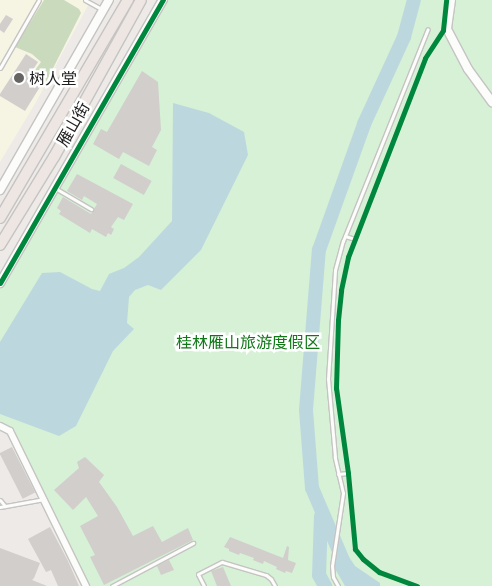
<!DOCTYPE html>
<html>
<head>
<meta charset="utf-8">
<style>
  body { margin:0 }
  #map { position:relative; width:492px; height:586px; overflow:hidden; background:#edeae7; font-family:"Noto Sans","Noto Sans SC",sans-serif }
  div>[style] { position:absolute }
  .education>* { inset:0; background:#f6f4e3 }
  .forest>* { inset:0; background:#c9dabd }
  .park>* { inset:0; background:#d6f1d5 }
  .water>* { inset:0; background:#bcd8de }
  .river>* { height:14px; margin:-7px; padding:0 7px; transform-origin:7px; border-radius:7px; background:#bcd8de }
  .building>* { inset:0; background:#d1cecc; transform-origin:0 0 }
  .roads { filter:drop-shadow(1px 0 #c5c4c3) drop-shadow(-1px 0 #c5c4c3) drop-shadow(0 1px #c5c4c3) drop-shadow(0 -1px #c5c4c3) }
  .service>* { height:3px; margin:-1.5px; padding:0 1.5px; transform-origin:1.5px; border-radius:1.5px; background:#fcfcfb }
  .minor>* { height:6px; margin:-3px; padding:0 3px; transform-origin:3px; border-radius:3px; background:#fcfcfb }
  .tertiary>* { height:8px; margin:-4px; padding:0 4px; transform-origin:4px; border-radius:4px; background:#fcfcfb }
  .trunk>* { height:10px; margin:-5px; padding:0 5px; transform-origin:5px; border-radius:5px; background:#ede6e2 }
  .cycleway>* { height:5px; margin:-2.5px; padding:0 2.5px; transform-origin:2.5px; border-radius:2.5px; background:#00873e }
  .dots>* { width:14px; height:14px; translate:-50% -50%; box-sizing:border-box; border:2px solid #fff; border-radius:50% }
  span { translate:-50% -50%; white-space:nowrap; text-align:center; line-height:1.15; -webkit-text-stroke:5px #fff; paint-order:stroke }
  .poi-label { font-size:16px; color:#1e1e1e }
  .left { translate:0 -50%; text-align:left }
  .street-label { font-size:16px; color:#1e1e1e }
  .park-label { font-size:16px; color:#107817 }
</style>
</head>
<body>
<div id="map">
  <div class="education">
    <i style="clip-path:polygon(0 0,91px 0,35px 104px,0 162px)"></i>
  </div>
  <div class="forest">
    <i style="clip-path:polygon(44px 0,64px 0,79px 9px,81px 13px,46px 82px,33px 73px,41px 62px,32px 54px,15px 47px)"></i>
  </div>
  <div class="park">
    <i style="clip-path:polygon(163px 0,492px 0,492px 586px,86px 586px,10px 431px,0 426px,0 283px)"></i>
  </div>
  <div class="water">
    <i style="clip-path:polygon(173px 103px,209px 113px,244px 132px,248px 155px,201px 250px,161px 290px,148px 285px,135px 290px,129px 297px,127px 323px,134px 329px,113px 351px,76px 426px,59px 436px,0 414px,0 342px,42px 273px,60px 272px,92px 289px,100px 291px,109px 274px,124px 268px,139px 257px,172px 221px)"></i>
    <i style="clip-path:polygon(339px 542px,355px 566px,380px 583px,380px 586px,345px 586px,334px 567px)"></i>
  </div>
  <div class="river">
    <i style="left:321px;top:516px;width:59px;rotate:91.9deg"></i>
    <i style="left:319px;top:575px;width:13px;rotate:61deg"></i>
    <i style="left:363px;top:586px;width:21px;rotate:-137deg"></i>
    <i style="left:348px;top:572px;width:91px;rotate:-113.2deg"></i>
    <i style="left:312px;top:488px;width:78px;rotate:-94.4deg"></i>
    <i style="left:306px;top:410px;width:161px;rotate:-85.4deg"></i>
    <i style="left:319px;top:250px;width:134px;rotate:-70.3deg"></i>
    <i style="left:364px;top:124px;width:96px;rotate:-65.3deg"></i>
    <i style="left:404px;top:37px;width:38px;rotate:-75deg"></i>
  </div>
  <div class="building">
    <i style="clip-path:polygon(6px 15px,13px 19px,4px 33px,0 30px,0 24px)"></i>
    <i style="clip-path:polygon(26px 54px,38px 62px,30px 74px,43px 82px,25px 111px,0 96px,0 94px)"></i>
    <i style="clip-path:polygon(142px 71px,158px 82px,161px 130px,152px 147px,157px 150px,149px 166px,123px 152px,119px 159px,93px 144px,101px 129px,107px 132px)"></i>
    <i style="left:121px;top:164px;width:35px;height:16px;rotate:29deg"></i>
    <i style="clip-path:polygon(77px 174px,133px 204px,124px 220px,118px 217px,111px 227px,114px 229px,111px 235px,108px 233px,106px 237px,92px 229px,90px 233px,59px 214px,61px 211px,57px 208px,63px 197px,91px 214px,97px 204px,84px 196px,82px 200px,67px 191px)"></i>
    <i style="left:12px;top:447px;width:51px;height:14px;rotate:63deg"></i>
    <i style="clip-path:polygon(85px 457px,104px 475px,99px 482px,117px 507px,133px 536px,153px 526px,162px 542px,188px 528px,193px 540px,104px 585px,90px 557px,95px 555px,80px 526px,98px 516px,86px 497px,73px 510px,54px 490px,79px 468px,77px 462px)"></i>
    <i style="clip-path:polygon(50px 527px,68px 561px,79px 586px,58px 586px,51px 570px,46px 572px,28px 539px)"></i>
    <i style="clip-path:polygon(230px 537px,283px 558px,287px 546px,289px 547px,288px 560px,296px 563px,292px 573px,286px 571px,285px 573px,276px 569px,277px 567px,264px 561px,263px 564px,253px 560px,254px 558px,240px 553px,239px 555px,229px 551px,229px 549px,224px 547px)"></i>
    <i style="clip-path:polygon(0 548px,40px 563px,34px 578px,32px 580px,47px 586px,0 586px)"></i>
    <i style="clip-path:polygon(169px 560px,174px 570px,161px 575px,157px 566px)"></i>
    <i style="clip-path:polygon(223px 567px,231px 586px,217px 586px,211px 571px)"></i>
  </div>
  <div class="roads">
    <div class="service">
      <i style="left:85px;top:0;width:21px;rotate:29deg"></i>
      <i style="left:0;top:68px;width:78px;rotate:-60.2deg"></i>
      <i style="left:55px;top:188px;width:42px;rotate:30.3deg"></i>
      <i style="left:345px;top:236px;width:10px;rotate:17deg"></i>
      <i style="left:338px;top:474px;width:10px;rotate:-6deg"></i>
      <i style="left:0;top:500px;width:8px;rotate:50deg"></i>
      <i style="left:0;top:507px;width:45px;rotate:-10.3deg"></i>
      <i style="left:112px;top:586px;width:92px;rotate:-28deg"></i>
      <i style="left:204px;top:586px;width:13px;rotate:-117deg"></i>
      <i style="left:198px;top:574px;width:27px;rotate:-27deg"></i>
      <i style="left:222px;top:562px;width:46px;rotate:16.5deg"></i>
      <i style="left:266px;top:575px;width:6px;rotate:39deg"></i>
      <i style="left:271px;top:579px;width:8px;rotate:60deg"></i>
      <i style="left:338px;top:586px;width:10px;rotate:-119deg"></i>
      <i style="left:333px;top:577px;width:11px;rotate:-95deg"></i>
      <i style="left:332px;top:566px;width:74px;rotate:-81.4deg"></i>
      <i style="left:343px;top:493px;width:37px;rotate:-103deg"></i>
      <i style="left:335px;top:457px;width:78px;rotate:-95.1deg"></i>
      <i style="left:328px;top:379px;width:109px;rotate:-86.3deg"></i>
      <i style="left:335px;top:270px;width:30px;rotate:-75deg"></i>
      <i style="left:343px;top:241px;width:228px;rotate:-68.2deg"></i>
    </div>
    <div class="minor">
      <i style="left:0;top:426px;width:11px;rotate:27deg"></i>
      <i style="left:10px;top:431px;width:173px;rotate:63.9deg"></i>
    </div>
    <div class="tertiary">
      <i style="left:451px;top:0;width:29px;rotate:98deg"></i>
      <i style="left:447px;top:29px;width:45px;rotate:62.3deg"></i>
      <i style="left:468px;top:69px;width:41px;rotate:54deg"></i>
      <i style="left:0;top:190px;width:219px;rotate:-60.2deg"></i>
      <i style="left:0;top:283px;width:327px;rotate:-60.1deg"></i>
    </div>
    <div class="trunk">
      <i style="left:0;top:218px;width:253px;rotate:-59.6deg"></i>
      <i style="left:0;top:245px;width:103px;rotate:-58.5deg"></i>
      <i style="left:54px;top:157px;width:179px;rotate:-61deg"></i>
    </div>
  </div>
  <div class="cycleway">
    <i style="left:0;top:283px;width:327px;rotate:-60.1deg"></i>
    <i style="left:417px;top:586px;width:40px;rotate:-159.8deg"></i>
    <i style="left:379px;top:572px;width:21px;rotate:-141deg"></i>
    <i style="left:363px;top:559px;width:13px;rotate:-129deg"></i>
    <i style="left:355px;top:549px;width:76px;rotate:-95.3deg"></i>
    <i style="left:348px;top:473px;width:86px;rotate:-98deg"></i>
    <i style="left:336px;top:388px;width:68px;rotate:-88.3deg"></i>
    <i style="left:338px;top:320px;width:30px;rotate:-84deg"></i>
    <i style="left:341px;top:290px;width:34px;rotate:-78deg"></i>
    <i style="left:348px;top:257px;width:213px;rotate:-68.8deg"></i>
    <i style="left:425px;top:58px;width:33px;rotate:-57deg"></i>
    <i style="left:443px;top:30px;width:30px;rotate:-84deg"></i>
  </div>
  <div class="dots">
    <i style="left:19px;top:78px;background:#666564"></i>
  </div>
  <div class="poi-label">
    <span class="left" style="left:29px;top:78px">树人堂</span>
  </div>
  <div class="street-label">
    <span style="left:73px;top:124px;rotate:-60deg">雁山街</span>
  </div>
  <div class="park-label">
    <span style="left:248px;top:342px">桂林雁山旅游度假区</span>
  </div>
</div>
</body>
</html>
